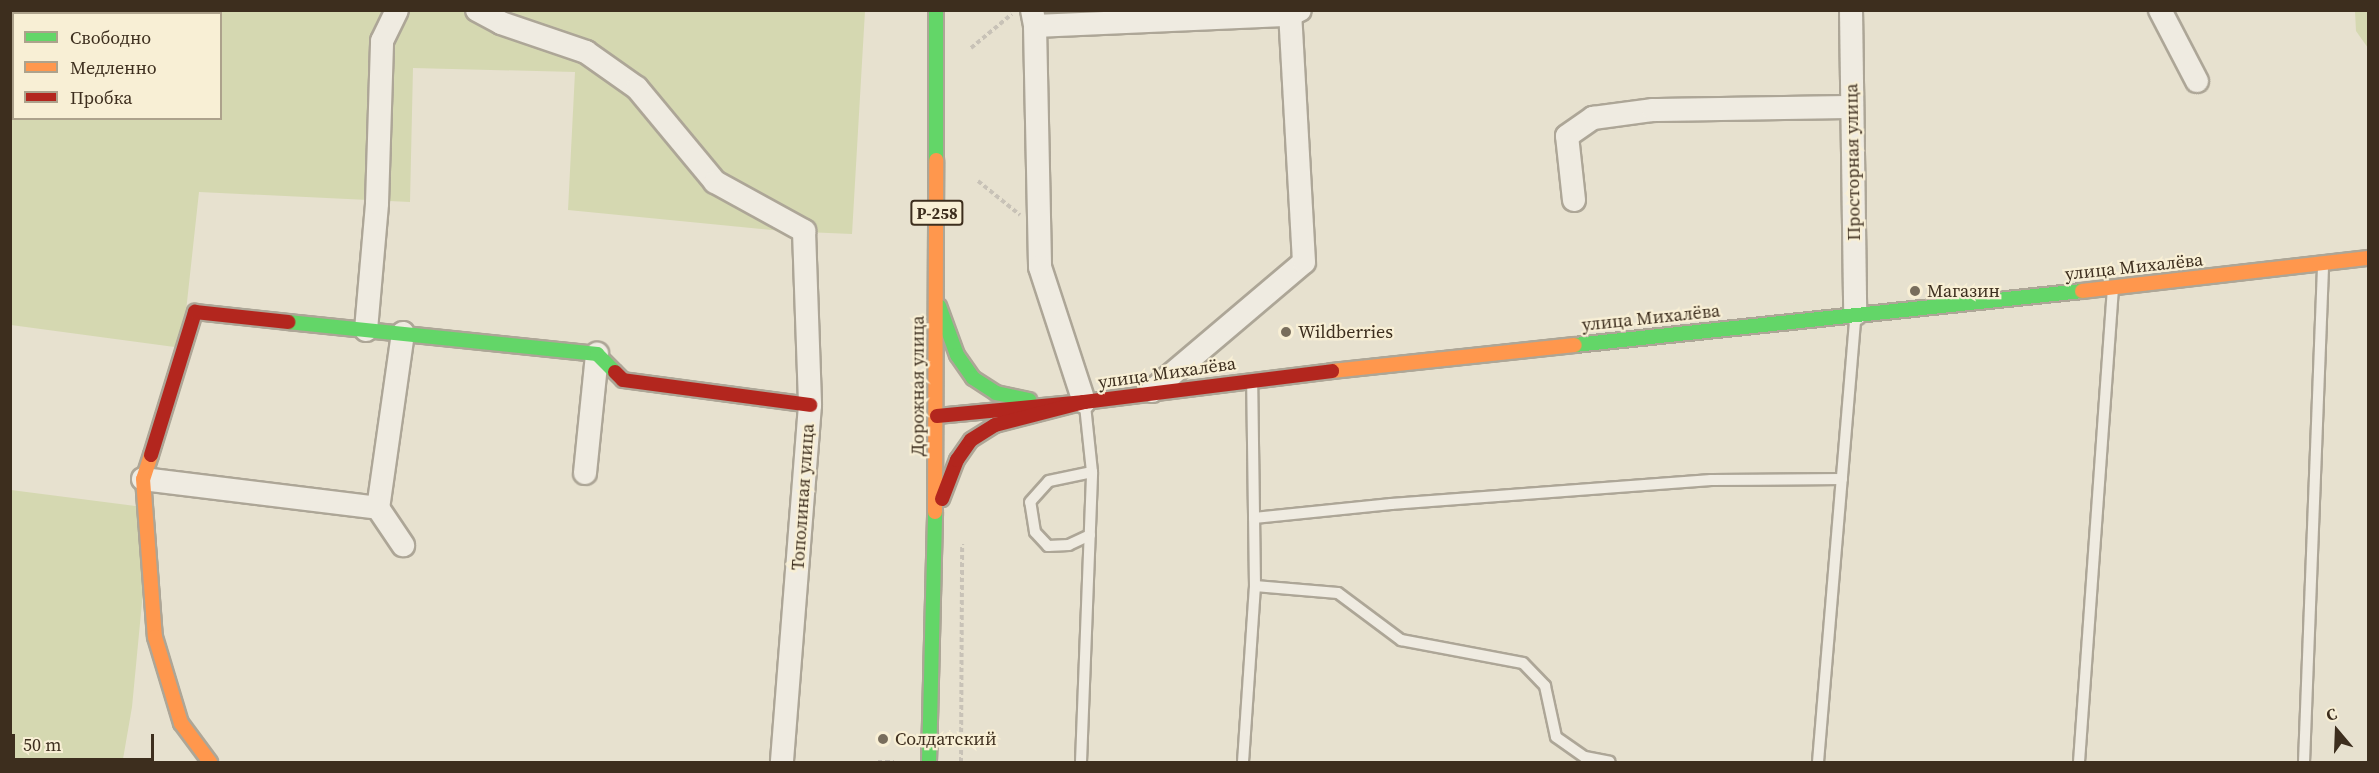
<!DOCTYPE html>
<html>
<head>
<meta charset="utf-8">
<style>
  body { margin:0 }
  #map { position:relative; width:2379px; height:773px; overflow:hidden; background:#e7e1cf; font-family:"Source Serif 4",serif }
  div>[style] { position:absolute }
  .green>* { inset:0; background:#d5d8b1 }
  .path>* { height:4px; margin-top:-2px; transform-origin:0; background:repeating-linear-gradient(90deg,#c8c2b7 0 4.5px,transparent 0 7.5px) }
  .roads { filter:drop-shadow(2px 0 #ada697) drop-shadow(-2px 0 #ada697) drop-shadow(0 2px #ada697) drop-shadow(0 -2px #ada697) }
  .lane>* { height:10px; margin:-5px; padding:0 5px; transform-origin:5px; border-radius:5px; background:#efebe1 }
  .street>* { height:22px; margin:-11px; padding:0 11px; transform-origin:11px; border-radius:11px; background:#efebe1 }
  .fast>* { height:14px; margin:-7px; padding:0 7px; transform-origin:7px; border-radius:7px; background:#63d668 }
  .slow>* { height:14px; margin:-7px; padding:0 7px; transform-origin:7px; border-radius:7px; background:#ff974d }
  .jam>* { height:14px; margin:-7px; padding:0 7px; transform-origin:7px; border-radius:7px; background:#b3261e }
  .dots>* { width:16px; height:16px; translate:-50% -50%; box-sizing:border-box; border:3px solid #f8efd5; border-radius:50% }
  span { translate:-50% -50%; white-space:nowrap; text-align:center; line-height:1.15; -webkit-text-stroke:4.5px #f8efd5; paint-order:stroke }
  .shield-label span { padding:2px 4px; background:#f8efd5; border:2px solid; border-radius:4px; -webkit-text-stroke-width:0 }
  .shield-label { font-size:16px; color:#3d2e1e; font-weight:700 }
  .street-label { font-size:18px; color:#3d2e1e }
  .poi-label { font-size:18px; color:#3d2e1e }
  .left { translate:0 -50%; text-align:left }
  .frame { position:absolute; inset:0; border:12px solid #3d2e1e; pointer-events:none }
  .legend { position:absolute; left:12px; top:12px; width:210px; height:108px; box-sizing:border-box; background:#f8efd5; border:2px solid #ada28c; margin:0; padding:8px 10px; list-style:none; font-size:18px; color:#3d2e1e }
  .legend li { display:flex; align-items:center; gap:12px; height:30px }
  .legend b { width:30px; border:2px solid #ada28c }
  .north { position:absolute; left:2307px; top:701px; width:60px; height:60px; -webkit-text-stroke:4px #f8efd5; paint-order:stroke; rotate:341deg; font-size:16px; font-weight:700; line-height:24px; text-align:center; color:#3d2e1e }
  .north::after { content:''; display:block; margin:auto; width:21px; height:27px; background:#3d2e1e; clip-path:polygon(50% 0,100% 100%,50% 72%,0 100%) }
  .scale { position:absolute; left:12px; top:734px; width:142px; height:27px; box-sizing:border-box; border:3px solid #3d2e1e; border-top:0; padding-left:8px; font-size:18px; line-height:21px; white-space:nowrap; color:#3d2e1e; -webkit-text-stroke:4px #f8efd5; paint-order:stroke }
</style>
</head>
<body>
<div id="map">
  <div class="green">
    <i style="clip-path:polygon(evenodd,11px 11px,865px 11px,852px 234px,782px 231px,568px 210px,575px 72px,413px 68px,410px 202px,199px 192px,182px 348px,11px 325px,11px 11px,14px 14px,220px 14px,220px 118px,14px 118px,14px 14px)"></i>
    <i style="clip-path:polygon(2355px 11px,2368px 11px,2368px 48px,2356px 31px)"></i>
    <i style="clip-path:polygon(11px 490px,151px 508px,132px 707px,123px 759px,152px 762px,11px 762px)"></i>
  </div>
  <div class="path">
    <i style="left:971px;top:48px;width:53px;rotate:-39.7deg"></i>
    <i style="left:978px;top:181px;width:54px;rotate:39deg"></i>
    <i style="left:878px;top:762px;width:16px"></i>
    <i style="left:961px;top:762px;width:218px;rotate:-89.7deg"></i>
  </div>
  <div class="roads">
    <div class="lane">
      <i style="left:1254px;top:518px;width:138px;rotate:-5.8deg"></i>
      <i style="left:1391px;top:504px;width:321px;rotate:-4.3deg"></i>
      <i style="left:1711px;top:480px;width:131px;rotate:-0.4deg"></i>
      <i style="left:1090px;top:535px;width:23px;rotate:155deg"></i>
      <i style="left:1069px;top:545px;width:21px;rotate:177deg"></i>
      <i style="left:1048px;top:546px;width:19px;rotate:-133deg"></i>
      <i style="left:1035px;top:532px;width:30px;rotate:-99deg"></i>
      <i style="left:1030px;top:502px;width:28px;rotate:-48deg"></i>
      <i style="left:1049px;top:481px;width:44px;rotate:-11.8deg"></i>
      <i style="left:1255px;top:586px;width:83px;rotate:4.8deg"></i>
      <i style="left:1338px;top:593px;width:79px;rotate:36.7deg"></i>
      <i style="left:1401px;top:640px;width:124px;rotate:10.7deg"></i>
      <i style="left:1523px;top:663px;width:32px;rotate:46deg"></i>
      <i style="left:1545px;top:686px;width:52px;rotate:77.8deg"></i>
      <i style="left:1556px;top:737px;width:35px;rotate:35deg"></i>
      <i style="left:1585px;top:757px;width:25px;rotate:11deg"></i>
      <i style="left:1081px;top:762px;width:290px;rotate:-87.8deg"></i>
      <i style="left:1092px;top:472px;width:67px;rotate:-96deg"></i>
      <i style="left:1243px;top:762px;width:176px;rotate:-86.1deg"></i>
      <i style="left:1255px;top:586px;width:203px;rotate:-90.8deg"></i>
      <i style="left:1818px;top:762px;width:447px;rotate:-85.2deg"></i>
      <i style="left:2079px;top:762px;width:473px;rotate:-85.9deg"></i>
      <i style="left:2304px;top:762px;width:493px;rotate:-87.8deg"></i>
    </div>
    <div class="street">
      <i style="left:477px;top:10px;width:27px;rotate:28deg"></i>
      <i style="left:501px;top:23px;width:90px;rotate:18.8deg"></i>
      <i style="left:586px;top:52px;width:62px;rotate:35.2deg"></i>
      <i style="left:637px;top:88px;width:122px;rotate:50.3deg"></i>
      <i style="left:715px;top:182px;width:102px;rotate:28.8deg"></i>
      <i style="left:804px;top:231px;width:174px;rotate:88deg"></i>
      <i style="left:810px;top:405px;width:358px;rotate:94.5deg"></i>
      <i style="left:1032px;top:10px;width:16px;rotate:79deg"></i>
      <i style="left:1035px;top:26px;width:241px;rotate:88.8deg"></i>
      <i style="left:1040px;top:267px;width:142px;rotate:71.9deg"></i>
      <i style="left:1851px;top:10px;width:304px;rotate:89.2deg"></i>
      <i style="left:2160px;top:10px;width:80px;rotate:62.5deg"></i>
      <i style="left:1035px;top:26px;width:255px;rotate:-2.5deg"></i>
      <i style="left:1290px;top:15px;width:11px;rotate:-27deg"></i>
      <i style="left:1574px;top:200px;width:64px;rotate:-96.2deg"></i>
      <i style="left:1567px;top:136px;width:32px;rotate:-35deg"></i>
      <i style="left:1593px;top:118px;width:61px;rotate:-7.6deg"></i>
      <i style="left:1653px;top:110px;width:199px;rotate:-0.9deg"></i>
      <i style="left:366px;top:330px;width:127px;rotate:-85deg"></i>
      <i style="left:377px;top:203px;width:162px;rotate:-88.2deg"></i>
      <i style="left:382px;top:41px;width:34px;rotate:-64deg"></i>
      <i style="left:403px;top:333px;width:177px;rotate:98.1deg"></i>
      <i style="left:378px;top:508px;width:45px;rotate:56deg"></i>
      <i style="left:1152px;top:391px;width:199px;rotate:-40.3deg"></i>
      <i style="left:1304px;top:262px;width:252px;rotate:-93.2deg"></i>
      <i style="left:585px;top:473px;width:120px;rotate:-84.2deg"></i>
      <i style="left:143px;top:479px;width:237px;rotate:7deg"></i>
    </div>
    <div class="fast">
      <i style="left:936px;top:10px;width:150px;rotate:90deg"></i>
      <i style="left:939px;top:306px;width:52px;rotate:69.8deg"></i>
      <i style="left:957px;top:355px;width:28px;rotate:55deg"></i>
      <i style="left:973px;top:378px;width:27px;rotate:33deg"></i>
      <i style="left:996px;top:393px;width:34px;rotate:12deg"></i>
      <i style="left:288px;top:322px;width:311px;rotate:5.9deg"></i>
      <i style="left:597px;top:354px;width:25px;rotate:45deg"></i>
      <i style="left:1575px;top:345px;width:510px;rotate:-6.08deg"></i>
      <i style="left:929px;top:762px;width:250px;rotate:-88.6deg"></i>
    </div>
    <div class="slow">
      <i style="left:2082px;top:291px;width:288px;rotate:-6.6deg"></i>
      <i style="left:1332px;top:371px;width:244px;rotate:-6.1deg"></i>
      <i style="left:151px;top:455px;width:25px;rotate:108deg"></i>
      <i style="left:143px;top:479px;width:158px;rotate:85.7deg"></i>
      <i style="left:155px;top:637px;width:90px;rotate:73.2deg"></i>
      <i style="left:181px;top:723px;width:49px;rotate:53.4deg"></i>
      <i style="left:935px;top:512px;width:352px;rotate:-89.8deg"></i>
    </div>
    <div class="jam">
      <i style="left:615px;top:372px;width:11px;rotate:45deg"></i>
      <i style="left:623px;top:380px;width:189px;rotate:7.6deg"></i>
      <i style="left:937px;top:416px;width:148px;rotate:-5.4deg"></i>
      <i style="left:1084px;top:402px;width:250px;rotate:-7.1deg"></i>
      <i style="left:151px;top:455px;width:150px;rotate:-72.9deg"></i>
      <i style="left:195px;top:312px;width:94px;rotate:6.1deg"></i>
      <i style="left:942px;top:499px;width:42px;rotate:-69deg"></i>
      <i style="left:957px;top:460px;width:24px;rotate:-55deg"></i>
      <i style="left:971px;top:440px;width:28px;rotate:-32deg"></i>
      <i style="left:995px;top:425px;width:92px;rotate:-14.5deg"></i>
    </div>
  </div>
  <div class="dots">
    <i style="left:1915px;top:291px;background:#786d5c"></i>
    <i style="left:1286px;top:332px;background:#786d5c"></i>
    <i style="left:883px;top:739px;background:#786d5c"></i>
  </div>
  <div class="shield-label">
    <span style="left:937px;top:213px">Р-258</span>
  </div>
  <div class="street-label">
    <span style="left:1853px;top:162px;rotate:-91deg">Просторная улица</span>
    <span style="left:2134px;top:267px;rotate:-6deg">улица Михалёва</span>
    <span style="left:1651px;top:318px;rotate:-6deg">улица Михалёва</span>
    <span style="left:1167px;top:373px;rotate:-8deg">улица Михалёва</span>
    <span style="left:918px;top:386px;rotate:-90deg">Дорожная улица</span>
    <span style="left:803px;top:497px;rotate:-86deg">Тополиная улица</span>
  </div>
  <div class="poi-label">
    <span class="left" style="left:1927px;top:291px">Магазин</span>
    <span class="left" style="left:1298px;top:332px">Wildberries</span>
    <span class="left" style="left:895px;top:739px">Солдатский</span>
  </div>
  <div class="frame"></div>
  <ul class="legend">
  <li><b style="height:8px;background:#63d668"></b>Свободно</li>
  <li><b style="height:8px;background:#ff974d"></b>Медленно</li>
  <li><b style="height:8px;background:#b3261e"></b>Пробка</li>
  </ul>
  <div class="north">С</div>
  <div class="scale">50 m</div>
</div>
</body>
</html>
